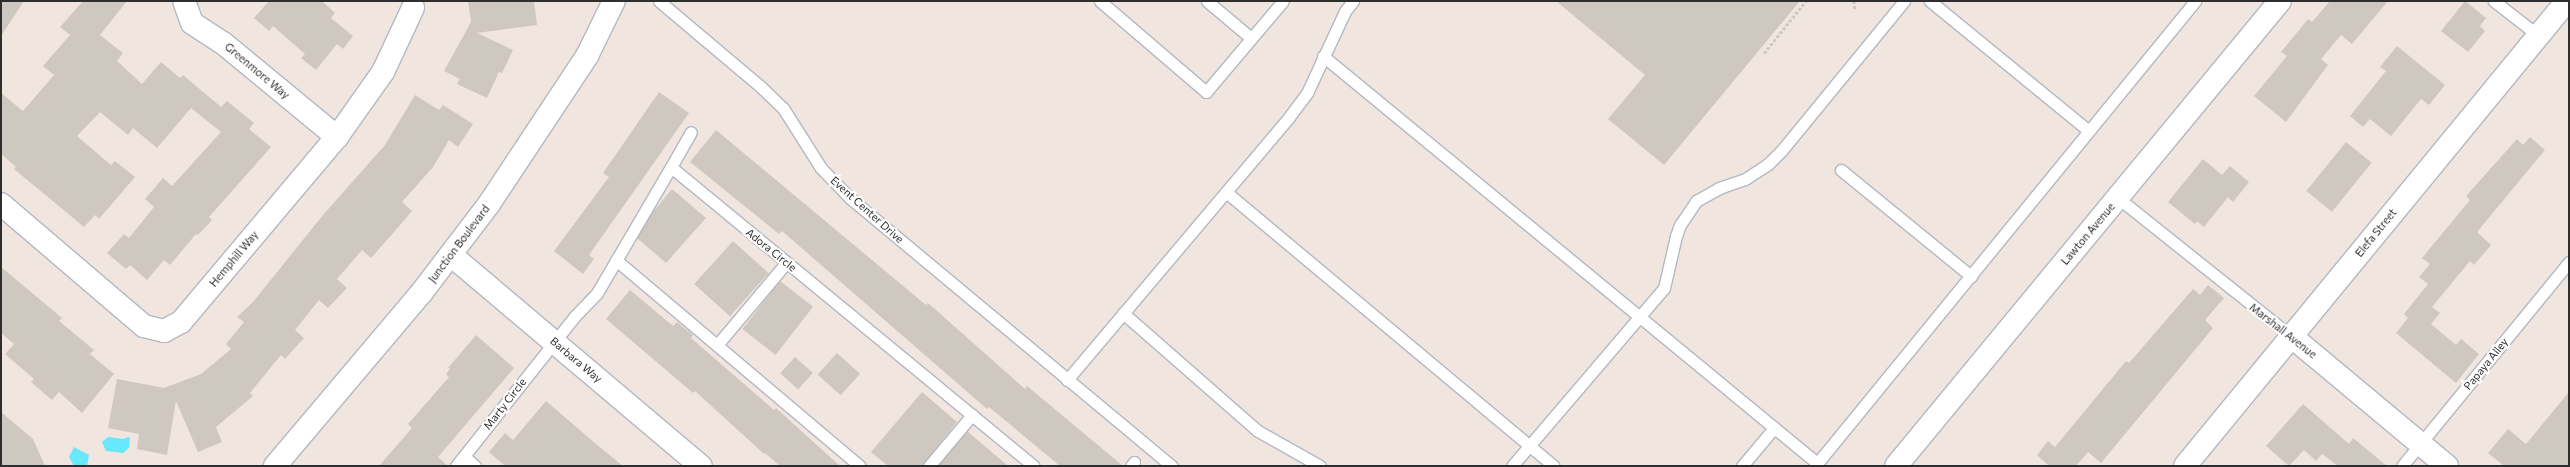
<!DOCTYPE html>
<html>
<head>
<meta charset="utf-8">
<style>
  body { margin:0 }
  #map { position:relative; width:2570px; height:467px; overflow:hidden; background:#f0e6df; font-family:Commissioner,sans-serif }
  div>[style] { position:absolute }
  .water>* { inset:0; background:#68e8fc }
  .building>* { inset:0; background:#cfc8c0; transform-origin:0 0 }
  .path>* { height:2.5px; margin-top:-1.25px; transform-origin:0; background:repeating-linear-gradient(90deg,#c9c9c9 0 3px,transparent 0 5px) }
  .roads { filter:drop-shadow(1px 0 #b3b8c2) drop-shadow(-1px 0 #b3b8c2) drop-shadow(0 1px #b3b8c2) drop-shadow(0 -1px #b3b8c2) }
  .lane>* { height:11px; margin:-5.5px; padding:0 5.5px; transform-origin:5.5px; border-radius:5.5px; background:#fff }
  .street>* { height:22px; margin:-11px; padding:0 11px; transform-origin:11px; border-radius:11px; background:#fff }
  .secondary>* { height:22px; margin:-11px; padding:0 11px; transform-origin:11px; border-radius:11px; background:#fff }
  span { translate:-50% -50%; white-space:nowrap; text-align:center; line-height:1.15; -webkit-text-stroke:4px #fff; paint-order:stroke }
  .street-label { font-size:11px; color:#2e2e2e }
  .frame { position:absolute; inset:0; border:2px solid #2e2e2e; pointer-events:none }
</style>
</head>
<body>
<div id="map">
  <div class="water">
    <i style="clip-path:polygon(108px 437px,123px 439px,128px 437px,130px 438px,129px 448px,123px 453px,106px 451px,102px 442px)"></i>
    <i style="clip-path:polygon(74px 447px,89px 455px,87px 466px,74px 466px,69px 457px)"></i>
  </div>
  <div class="building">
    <i style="clip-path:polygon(1px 1px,24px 1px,1px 36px)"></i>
    <i style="clip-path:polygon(83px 1px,127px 1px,100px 35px,123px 53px,117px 61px,142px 84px,161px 62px,180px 78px,183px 75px,221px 107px,227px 101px,254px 123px,249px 129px,271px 147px,209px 217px,212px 220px,198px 235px,196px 234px,170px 265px,164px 260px,147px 280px,130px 265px,126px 269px,107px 253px,124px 234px,129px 238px,154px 207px,145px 199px,163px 178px,172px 186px,221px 132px,191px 108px,157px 148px,133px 128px,128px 135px,100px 112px,77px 136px,111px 165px,115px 161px,135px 177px,99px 219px,95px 215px,84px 227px,14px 169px,16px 167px,1px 154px,1px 93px,23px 111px,54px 75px,43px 66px,70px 35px,60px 27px)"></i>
    <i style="clip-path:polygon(269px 1px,322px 1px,335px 13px,331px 18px,353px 36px,343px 49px,337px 44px,316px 70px,301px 58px,305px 54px,273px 26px,269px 31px,254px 18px)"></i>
    <i style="clip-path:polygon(468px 1px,534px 1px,537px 25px,477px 33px,513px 50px,502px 73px,499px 72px,487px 98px,457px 84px,460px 79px,444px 71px,471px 22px)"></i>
    <i style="clip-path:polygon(1556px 1px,1800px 1px,1664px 165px,1608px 119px,1645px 75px)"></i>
    <i style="clip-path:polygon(2330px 1px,2388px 1px,2352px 44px,2341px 35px,2321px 59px,2328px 65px,2286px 122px,2254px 96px,2287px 56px,2281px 52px,2308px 19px,2312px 22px)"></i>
    <i style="clip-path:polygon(2465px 1px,2486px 18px,2480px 26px,2485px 31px,2468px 52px,2441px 31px)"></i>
    <i style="clip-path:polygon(2397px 46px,2445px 85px,2429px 105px,2421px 99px,2391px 136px,2370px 119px,2363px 127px,2350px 116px,2386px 71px,2380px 67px)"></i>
    <i style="clip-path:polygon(659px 92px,689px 113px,589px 255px,594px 259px,583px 274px,554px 251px,609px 177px,603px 173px)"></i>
    <i style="clip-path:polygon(415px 95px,439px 110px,443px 105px,473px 124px,458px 147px,449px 140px,433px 167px,402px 202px,412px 211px,394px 232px,371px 258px,362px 250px,337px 279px,347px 288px,328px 308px,319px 300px,295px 330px,304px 338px,285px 359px,281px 355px,250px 393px,253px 396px,216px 427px,222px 442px,198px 452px,176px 401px,167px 455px,137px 449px,139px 434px,108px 428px,117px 379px,164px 388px,201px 374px,231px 349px,226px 344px,244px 322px,237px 317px,253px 302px,323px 215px,385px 145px)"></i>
    <i style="clip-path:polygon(716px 130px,926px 305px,928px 303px,1025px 389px,1027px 386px,1123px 466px,1060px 466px,989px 407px,987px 409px,782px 231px,779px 234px,690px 162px)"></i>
    <i style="clip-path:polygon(2530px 137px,2545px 150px,2477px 232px,2491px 245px,2474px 265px,2470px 261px,2432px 307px,2440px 313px,2431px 324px,2456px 345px,2461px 339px,2479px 354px,2456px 383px,2396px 333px,2408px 318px,2404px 314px,2428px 284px,2419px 277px,2430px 264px,2422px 258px,2470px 200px,2466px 196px,2484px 176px,2517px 139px,2523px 145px)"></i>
    <i style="left:2346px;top:142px;width:33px;height:63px;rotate:39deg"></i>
    <i style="clip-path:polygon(2203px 159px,2222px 175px,2230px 166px,2249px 182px,2233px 202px,2228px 197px,2204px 227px,2197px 221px,2195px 224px,2168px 202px)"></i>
    <i style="clip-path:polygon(672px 189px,706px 218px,666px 263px,637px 238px,653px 212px)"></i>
    <i style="left:733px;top:241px;width:48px;height:58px;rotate:42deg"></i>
    <i style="clip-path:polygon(1px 267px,62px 318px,59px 321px,94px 350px,90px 354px,114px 374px,82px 413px,59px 392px,52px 400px,31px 382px,34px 379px,5px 354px,14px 344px,1px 333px)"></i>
    <i style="left:780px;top:281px;width:42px;height:61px;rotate:38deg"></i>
    <i style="clip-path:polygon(2208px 285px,2224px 298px,2205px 320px,2213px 328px,2101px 463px,2088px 452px,2076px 466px,2049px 466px,2037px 455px,2048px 441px,2055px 447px,2126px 361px,2129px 363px,2193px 289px,2200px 295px)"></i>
    <i style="clip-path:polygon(630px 290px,673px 326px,677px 322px,693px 335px,691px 338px,774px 410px,776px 408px,840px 466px,780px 466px,765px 453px,764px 454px,695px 391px,693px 393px,606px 319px)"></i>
    <i style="clip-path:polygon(476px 335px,514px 368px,438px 457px,448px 466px,379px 466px,412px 428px,408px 424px,449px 377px,446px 374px,450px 369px,448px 368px)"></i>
    <i style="left:837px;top:353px;width:31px;height:29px;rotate:42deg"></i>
    <i style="left:795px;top:357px;width:24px;height:22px;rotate:42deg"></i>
    <i style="clip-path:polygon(922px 392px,957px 422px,922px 466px,888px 466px,871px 452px)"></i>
    <i style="clip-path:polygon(2569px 392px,2569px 466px,2504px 466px,2488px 453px,2508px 429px,2526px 444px)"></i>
    <i style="clip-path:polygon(546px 401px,596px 444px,623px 466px,505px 466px,489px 452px,505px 433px,513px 440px)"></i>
    <i style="clip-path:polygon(2303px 404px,2349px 444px,2353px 438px,2387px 466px,2338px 466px,2322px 454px,2316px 461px,2304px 450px,2289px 466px,2266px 446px)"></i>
    <i style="clip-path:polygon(1px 412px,33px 439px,45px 466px,1px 466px)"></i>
    <i style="clip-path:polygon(967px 431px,1008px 466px,938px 466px)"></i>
  </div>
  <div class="path">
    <i style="left:1854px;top:1px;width:8px;rotate:83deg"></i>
    <i style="left:1764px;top:53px;width:67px;rotate:-51.1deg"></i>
  </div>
  <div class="roads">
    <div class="lane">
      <i style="left:659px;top:1px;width:133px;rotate:40.1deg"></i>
      <i style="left:761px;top:87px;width:30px;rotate:44deg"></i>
      <i style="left:783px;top:108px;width:71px;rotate:57.7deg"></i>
      <i style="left:821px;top:168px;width:42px;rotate:46deg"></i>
      <i style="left:850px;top:198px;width:419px;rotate:39.8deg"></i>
      <i style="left:1100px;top:1px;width:140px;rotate:40.6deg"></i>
      <i style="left:1206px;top:92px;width:119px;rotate:-49.8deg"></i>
      <i style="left:1207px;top:1px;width:57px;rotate:40.1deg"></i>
      <i style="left:1930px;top:1px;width:205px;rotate:39.3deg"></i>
      <i style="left:2494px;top:1px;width:57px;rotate:37.9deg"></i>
      <i style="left:1323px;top:56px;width:640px;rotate:39.48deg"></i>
      <i style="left:671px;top:167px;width:40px;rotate:-60.3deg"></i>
      <i style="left:1841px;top:170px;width:168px;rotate:39.2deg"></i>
      <i style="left:1226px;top:192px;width:427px;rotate:39.9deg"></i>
      <i style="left:2118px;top:198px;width:221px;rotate:38.6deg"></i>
      <i style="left:616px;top:260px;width:319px;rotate:40.2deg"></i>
      <i style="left:1123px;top:313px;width:179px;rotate:41.2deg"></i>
      <i style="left:1258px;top:431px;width:71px;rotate:29.4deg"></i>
      <i style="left:717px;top:345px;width:107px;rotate:-49.9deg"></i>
      <i style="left:1067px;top:380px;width:344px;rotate:-49.8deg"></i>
      <i style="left:1289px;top:117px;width:30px;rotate:-53deg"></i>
      <i style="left:1307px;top:93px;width:90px;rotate:-65.1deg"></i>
      <i style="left:1345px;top:11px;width:13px;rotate:-51deg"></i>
      <i style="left:464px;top:456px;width:15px;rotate:42deg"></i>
      <i style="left:456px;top:466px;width:190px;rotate:-51.6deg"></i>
      <i style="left:574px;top:317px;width:33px;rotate:-46deg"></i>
      <i style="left:597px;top:293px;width:146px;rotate:-59.6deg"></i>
      <i style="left:671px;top:167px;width:470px;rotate:39.5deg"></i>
      <i style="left:929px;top:466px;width:67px;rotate:-49.9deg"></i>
      <i style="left:1131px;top:466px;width:5px;rotate:-53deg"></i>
      <i style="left:1512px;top:466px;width:234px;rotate:-49.5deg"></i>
      <i style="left:1664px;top:288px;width:53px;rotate:-77deg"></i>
      <i style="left:1676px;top:236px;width:12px;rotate:-70deg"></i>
      <i style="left:1680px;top:225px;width:29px;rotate:-56deg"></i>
      <i style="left:1696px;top:201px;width:26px;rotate:-29deg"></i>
      <i style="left:1719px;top:188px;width:28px;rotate:-19deg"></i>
      <i style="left:1745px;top:179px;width:27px;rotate:-33deg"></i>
      <i style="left:1768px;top:164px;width:20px;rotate:-45deg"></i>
      <i style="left:1782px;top:150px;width:193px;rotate:-50.7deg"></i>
      <i style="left:1742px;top:466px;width:50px;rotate:-49.9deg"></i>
      <i style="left:1815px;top:466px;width:601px;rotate:-50.74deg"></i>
      <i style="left:2402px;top:466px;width:264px;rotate:-50.7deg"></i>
    </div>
    <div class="street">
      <i style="left:184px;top:1px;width:23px;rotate:70deg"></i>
      <i style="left:192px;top:23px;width:37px;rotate:33deg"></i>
      <i style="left:223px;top:43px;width:148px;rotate:39.5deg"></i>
      <i style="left:1px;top:204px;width:188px;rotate:40.5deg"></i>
      <i style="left:144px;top:326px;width:21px;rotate:14deg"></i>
      <i style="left:164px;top:331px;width:19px;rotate:-28deg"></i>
      <i style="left:181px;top:322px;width:242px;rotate:-49.9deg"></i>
      <i style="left:337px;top:137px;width:80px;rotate:-54.7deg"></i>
      <i style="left:383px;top:72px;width:71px;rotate:-64.9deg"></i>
      <i style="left:451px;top:255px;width:327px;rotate:40.2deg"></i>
      <i style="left:2291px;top:336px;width:203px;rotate:39.8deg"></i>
      <i style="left:1896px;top:466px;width:603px;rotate:-50.45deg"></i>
      <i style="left:2185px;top:466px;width:602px;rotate:-50.6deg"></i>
    </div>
    <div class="secondary">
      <i style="left:275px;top:466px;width:228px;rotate:-49.8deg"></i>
      <i style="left:422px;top:292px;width:111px;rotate:-52.7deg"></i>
      <i style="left:489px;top:204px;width:178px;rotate:-56.5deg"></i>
      <i style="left:587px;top:56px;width:61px;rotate:-63.9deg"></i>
    </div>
  </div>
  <div class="street-label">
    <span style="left:257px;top:71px;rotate:40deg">Greenmore Way</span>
    <span style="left:867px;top:210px;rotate:42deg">Event Center Drive</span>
    <span style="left:2376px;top:233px;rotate:-51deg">Elefa Street</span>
    <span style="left:2088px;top:234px;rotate:-50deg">Lawton Avenue</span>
    <span style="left:459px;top:244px;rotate:-53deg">Junction Boulevard</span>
    <span style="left:771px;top:250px;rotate:39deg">Adora Circle</span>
    <span style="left:234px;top:259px;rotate:-50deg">Hemphill Way</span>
    <span style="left:2283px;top:331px;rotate:38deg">Marshall Avenue</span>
    <span style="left:576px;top:360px;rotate:40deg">Barbara Way</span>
    <span style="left:2486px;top:364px;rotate:-51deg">Papaya Alley</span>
    <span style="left:505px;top:404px;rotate:-52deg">Marty Circle</span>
  </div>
  <div class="frame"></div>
</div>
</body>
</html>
